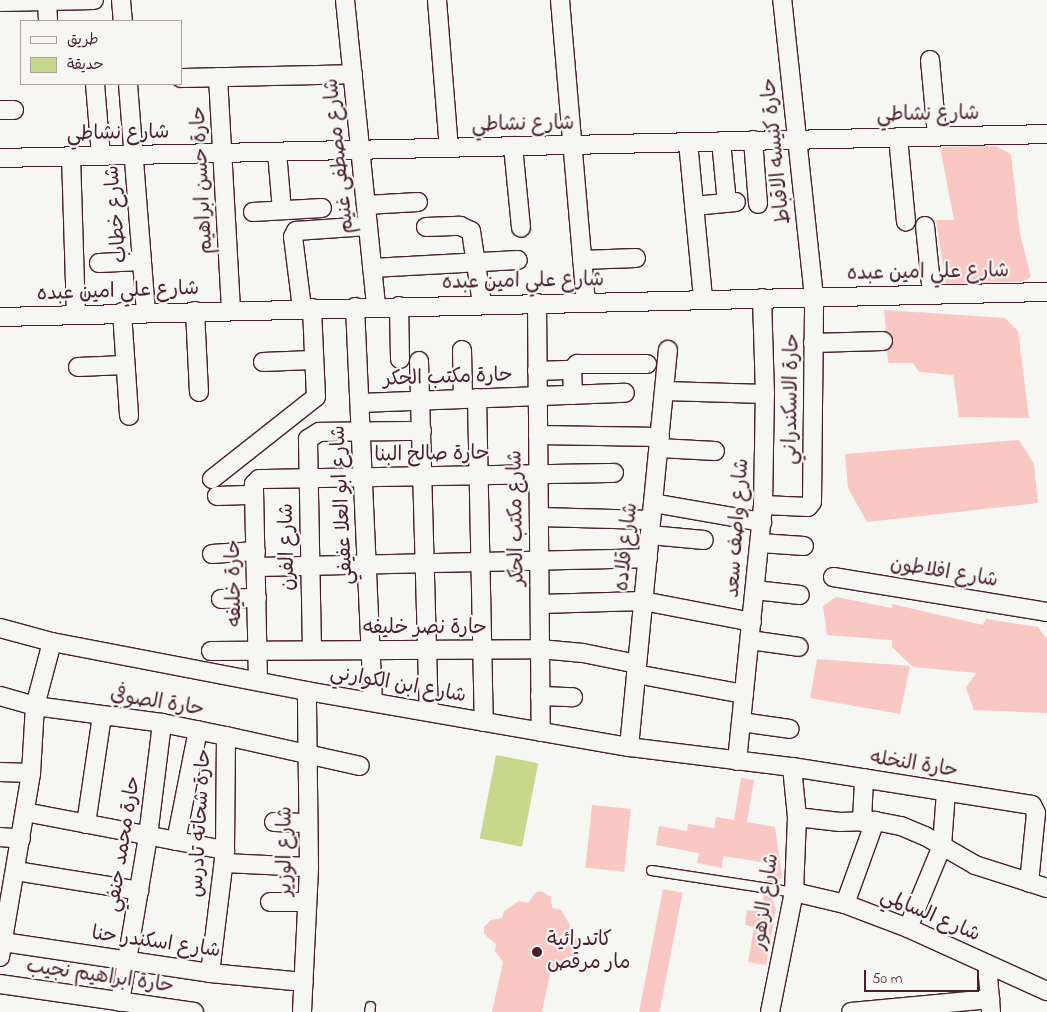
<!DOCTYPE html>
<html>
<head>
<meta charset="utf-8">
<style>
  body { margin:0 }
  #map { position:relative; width:1047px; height:1012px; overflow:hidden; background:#f6f6f2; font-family:"Indie Flower","Playpen Sans Arabic",sans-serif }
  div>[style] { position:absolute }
  .green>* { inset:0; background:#c7d78b; transform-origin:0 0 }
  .building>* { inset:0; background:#f9c8c3; transform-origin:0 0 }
  .roads { filter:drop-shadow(1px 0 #4a1f2b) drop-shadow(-1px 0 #4a1f2b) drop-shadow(0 1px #4a1f2b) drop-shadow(0 -1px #4a1f2b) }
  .lane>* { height:9px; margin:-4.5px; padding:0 4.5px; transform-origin:4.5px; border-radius:4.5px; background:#f6f6f2 }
  .street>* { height:18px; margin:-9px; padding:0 9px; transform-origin:9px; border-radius:9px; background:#f6f6f2 }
  .dots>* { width:14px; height:14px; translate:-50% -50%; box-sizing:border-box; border:2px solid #f6f6f2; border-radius:50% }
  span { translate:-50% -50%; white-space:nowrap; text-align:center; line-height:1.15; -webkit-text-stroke:4.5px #f6f6f2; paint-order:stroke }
  .street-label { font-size:20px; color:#4a1f2b }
  .poi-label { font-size:20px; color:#4a1f2b }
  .left { translate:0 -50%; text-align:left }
  .legend { position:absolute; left:20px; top:20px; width:162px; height:65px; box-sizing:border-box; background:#f6f6f2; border:1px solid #b1a0a2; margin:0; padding:6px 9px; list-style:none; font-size:15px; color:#4a1f2b }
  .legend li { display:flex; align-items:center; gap:10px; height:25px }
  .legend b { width:25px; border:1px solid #b1a0a2 }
  .scale { position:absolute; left:864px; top:970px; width:115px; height:22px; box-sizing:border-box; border:2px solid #4a1f2b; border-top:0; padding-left:6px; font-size:15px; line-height:18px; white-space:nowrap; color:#4a1f2b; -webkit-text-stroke:4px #f6f6f2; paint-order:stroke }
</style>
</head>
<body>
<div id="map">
  <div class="green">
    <i style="left:496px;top:755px;width:43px;height:85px;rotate:11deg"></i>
  </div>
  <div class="building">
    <i style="clip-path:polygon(995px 146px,1011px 154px,1020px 234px,1031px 277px,1022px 282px,946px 284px,936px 220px,954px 220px,940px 147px)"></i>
    <i style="clip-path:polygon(884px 310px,1005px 318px,1018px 331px,1029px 418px,959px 417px,953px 375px,919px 372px,913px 363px,888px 363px,887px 350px,894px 340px,886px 331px)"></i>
    <i style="clip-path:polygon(1019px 440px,1034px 464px,1038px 503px,867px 522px,848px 488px,845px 454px)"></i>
    <i style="clip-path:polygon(836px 597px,892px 608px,892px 604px,983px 625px,986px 619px,1038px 627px,1047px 639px,1047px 713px,974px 710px,966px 688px,976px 673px,913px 667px,892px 647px,892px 640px,827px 635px,823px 606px)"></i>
    <i style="clip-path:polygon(817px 659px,910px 666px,900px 714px,810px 698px)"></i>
    <i style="clip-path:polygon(741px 778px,754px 780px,747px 822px,775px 827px,782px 877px,778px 883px,766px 881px,768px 863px,723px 856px,722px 868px,697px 863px,699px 853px,656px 845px,659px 826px,687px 831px,688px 824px,714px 828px,716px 817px,734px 820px)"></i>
    <i style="left:592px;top:805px;width:39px;height:63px;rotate:6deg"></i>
    <i style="left:663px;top:889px;width:20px;height:126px;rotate:11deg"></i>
    <i style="clip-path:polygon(541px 891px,551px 897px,552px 908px,561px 910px,570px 925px,568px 934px,579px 941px,580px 952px,563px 960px,562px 966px,550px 974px,542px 1012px,492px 1012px,503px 962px,495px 951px,496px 944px,484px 934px,484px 927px,491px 920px,502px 918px,504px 911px,519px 901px,528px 903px,535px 893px)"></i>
    <i style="clip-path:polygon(764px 894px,771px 895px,776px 909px,766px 965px,748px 962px,754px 927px,745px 925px,747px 910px,756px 911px,758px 901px,763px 901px)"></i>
  </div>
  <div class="roads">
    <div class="lane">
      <i style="left:651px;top:870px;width:145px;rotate:8.7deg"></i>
      <i style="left:369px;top:1012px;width:6px;rotate:-81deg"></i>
    </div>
    <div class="street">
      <i style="left:121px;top:0;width:21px;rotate:85deg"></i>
      <i style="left:345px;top:0;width:309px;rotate:84.2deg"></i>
      <i style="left:437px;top:0;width:148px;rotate:85.4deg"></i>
      <i style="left:560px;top:0;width:303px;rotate:85.1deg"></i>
      <i style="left:47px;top:1px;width:20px;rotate:87deg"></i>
      <i style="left:0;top:2px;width:94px;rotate:-1.2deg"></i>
      <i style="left:930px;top:60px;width:76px;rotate:84.7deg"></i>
      <i style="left:218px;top:77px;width:233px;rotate:86.8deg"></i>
      <i style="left:181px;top:78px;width:172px;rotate:-1.3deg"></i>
      <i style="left:95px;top:84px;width:72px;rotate:85.2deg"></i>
      <i style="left:128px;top:84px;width:229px;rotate:85.5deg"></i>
      <i style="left:0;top:110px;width:14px"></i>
      <i style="left:898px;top:137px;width:85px;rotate:84.6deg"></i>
      <i style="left:753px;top:140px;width:64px;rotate:85.5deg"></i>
      <i style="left:721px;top:141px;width:62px;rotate:84.5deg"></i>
      <i style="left:688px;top:142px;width:158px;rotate:84.5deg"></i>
      <i style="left:513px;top:146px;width:82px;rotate:84.4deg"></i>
      <i style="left:277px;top:152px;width:58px;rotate:85.1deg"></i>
      <i style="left:71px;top:156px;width:158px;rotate:88.2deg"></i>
      <i style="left:0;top:158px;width:1047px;rotate:-1.31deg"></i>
      <i style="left:366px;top:205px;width:52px;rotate:-3.3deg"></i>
      <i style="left:694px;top:206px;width:42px;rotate:-5.4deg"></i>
      <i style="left:253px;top:212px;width:69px;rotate:-3.3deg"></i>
      <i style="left:925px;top:226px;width:68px;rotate:84.1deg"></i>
      <i style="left:426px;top:227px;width:34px;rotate:-2deg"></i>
      <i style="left:460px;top:226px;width:12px;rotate:24deg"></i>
      <i style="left:471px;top:231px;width:74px;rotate:81.4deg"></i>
      <i style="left:582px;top:260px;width:54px;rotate:-2.1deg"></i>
      <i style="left:99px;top:263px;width:43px;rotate:-2.7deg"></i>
      <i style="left:372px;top:268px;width:146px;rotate:-3.1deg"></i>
      <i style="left:537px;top:303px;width:429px;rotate:89.5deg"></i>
      <i style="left:399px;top:306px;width:53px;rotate:88.9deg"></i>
      <i style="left:355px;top:307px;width:395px;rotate:87.4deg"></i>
      <i style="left:302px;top:308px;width:72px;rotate:-97.2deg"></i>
      <i style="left:293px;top:237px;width:7px;rotate:-63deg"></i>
      <i style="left:296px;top:231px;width:72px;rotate:-4deg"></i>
      <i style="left:195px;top:311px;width:81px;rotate:87.2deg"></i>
      <i style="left:122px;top:312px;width:104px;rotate:86.1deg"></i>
      <i style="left:0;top:317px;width:1047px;rotate:-1.37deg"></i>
      <i style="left:813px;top:343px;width:70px;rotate:-1.6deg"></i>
      <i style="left:462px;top:350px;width:49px;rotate:88.8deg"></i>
      <i style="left:419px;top:361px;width:351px;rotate:88.4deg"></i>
      <i style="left:263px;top:362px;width:49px;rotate:-2.3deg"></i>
      <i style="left:78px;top:367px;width:47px;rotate:-2.4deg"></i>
      <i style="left:537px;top:371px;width:35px;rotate:-2deg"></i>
      <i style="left:664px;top:391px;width:101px;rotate:1.7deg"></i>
      <i style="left:573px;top:395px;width:25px;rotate:-92deg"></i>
      <i style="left:572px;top:370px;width:8px;rotate:-50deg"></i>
      <i style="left:577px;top:364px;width:70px"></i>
      <i style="left:477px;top:398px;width:324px;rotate:88.8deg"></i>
      <i style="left:360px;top:403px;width:265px;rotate:-2.2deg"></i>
      <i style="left:538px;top:435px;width:122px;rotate:0.9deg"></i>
      <i style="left:659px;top:448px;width:56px;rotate:3.1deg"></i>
      <i style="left:212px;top:479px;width:132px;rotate:-38.3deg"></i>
      <i style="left:316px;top:397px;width:89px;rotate:-92.6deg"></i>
      <i style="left:217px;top:496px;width:37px;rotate:-2deg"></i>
      <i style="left:653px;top:503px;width:111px;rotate:9.9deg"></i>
      <i style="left:763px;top:505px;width:45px;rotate:2.5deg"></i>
      <i style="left:808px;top:507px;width:6px;rotate:-51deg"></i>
      <i style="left:812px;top:502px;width:205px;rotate:-89.4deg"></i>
      <i style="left:814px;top:297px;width:299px;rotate:-96.1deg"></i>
      <i style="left:539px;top:517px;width:112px;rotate:1.5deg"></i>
      <i style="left:650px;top:535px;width:54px;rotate:5.3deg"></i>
      <i style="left:760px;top:543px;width:44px;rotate:3.9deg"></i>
      <i style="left:212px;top:554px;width:44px;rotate:-3.9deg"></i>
      <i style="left:256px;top:567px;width:392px;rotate:-1.3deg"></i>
      <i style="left:833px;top:577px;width:217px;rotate:9.3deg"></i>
      <i style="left:755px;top:590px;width:45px;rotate:6.3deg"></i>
      <i style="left:221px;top:599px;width:36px;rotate:-2deg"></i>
      <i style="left:540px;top:604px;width:103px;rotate:-1.7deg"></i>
      <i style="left:643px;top:601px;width:111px;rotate:10.9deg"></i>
      <i style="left:0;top:628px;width:54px;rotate:15.1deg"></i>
      <i style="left:52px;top:642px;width:260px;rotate:10.9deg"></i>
      <i style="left:307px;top:691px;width:327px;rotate:9.9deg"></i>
      <i style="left:629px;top:747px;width:164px;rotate:7deg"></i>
      <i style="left:792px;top:767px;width:243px;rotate:9deg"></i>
      <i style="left:1032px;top:805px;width:9px;rotate:63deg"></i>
      <i style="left:1036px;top:813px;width:70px;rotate:95.7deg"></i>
      <i style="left:750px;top:640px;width:49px;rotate:8.1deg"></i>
      <i style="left:312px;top:650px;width:211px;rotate:-91.1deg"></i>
      <i style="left:308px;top:439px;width:13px;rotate:-32deg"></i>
      <i style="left:319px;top:432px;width:103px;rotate:-0.6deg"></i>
      <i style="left:211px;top:651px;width:329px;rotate:-0.3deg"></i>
      <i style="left:540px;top:649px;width:43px;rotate:5.3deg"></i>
      <i style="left:583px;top:653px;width:55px;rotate:11.5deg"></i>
      <i style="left:636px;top:674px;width:110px;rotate:10.5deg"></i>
      <i style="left:258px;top:681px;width:197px;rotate:-91.2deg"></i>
      <i style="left:254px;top:484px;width:7px;rotate:-45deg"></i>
      <i style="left:259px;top:479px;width:355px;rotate:-1deg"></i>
      <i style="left:0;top:696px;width:36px;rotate:16deg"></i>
      <i style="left:35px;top:706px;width:128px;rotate:7.6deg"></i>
      <i style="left:162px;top:723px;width:65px;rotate:11.5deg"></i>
      <i style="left:226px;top:736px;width:137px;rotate:12.6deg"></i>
      <i style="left:540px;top:696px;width:33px;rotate:2deg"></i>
      <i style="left:741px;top:722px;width:49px;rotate:8.1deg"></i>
      <i style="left:629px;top:747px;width:399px;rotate:-84.4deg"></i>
      <i style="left:737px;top:761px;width:257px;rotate:-84.2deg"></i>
      <i style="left:763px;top:505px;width:111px;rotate:-89deg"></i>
      <i style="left:765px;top:394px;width:96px;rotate:-91.8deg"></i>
      <i style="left:0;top:772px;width:31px;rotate:2deg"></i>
      <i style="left:25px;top:812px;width:204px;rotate:10.8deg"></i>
      <i style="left:797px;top:817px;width:43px;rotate:6.6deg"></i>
      <i style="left:840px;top:822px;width:35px;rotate:-2deg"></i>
      <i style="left:875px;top:821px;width:26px;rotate:11deg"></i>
      <i style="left:901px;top:826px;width:26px;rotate:23deg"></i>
      <i style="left:925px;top:836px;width:58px;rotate:30.1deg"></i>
      <i style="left:975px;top:865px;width:76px;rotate:17.7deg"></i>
      <i style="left:274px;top:822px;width:32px;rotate:2deg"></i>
      <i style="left:862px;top:822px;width:44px;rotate:-87.4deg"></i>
      <i style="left:86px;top:824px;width:110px;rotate:-81.6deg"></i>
      <i style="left:0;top:837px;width:21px;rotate:5deg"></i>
      <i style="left:176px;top:841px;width:113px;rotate:-78.8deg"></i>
      <i style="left:224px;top:863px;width:85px;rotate:2.7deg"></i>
      <i style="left:16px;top:871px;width:125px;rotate:9.2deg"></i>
      <i style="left:794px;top:892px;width:52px;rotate:13.2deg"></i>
      <i style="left:845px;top:904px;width:67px;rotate:20.9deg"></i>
      <i style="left:908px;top:928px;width:153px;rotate:24.4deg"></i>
      <i style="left:270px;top:902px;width:37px"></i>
      <i style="left:845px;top:904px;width:88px;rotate:-70.1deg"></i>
      <i style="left:908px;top:928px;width:89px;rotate:-67.5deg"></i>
      <i style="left:942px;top:846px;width:55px;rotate:-85.8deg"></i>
      <i style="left:3px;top:942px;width:209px;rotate:8.5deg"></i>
      <i style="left:210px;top:973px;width:94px;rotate:5.5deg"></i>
      <i style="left:0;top:957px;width:187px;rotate:-80.4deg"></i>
      <i style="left:31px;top:773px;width:67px;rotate:-86.6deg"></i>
      <i style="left:35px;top:706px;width:66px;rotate:-75.1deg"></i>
      <i style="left:987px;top:964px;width:48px;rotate:85.2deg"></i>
      <i style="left:210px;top:973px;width:124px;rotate:-83deg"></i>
      <i style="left:225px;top:850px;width:114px;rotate:-89.5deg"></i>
      <i style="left:0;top:984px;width:196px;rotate:8.2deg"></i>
      <i style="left:120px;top:1002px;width:168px;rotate:-80.4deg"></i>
      <i style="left:148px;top:836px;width:114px;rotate:-82.9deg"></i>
      <i style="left:302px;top:1012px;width:145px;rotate:-87.2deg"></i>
      <i style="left:309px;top:867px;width:176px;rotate:-90.7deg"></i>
      <i style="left:770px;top:1012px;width:122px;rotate:-78.7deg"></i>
      <i style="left:794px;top:892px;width:75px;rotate:-87.7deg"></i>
      <i style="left:797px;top:817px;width:50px;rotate:-95.7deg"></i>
      <i style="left:851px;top:1012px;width:140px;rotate:-5.3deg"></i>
    </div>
  </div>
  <div class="dots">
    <i style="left:537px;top:952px;background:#4a1f2b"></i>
  </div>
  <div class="street-label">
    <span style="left:928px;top:115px;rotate:-1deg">شارع نشاطي</span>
    <span style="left:523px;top:125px;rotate:-1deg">شارع نشاطي</span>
    <span style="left:118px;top:134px;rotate:-1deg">شارع نشاطي</span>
    <span style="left:777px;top:151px;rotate:-96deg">حارة كنيسه الاقباط</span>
    <span style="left:340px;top:156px;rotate:-96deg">شارع مصطفى غنيم</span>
    <span style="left:203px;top:180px;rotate:-93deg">حارة حسن ابراهيم</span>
    <span style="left:117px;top:214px;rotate:-95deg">شارع خطاب</span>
    <span style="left:928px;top:273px;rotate:-1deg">شارع علي امين عبده</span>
    <span style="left:523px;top:282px;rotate:-1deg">شارع علي امين عبده</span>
    <span style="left:118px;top:292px;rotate:-2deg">شارع علي امين عبده</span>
    <span style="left:448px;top:378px;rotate:-2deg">حارة مكتب الحكر</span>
    <span style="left:792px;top:399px;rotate:-89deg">حارة الاسكندراني</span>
    <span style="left:432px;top:455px;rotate:-1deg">حارة صالح البنا</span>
    <span style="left:343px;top:505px;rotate:-93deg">شارع ابو العلا عفيفي</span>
    <span style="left:517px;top:518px;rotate:-91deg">شارع مكتب الحكر</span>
    <span style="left:738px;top:528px;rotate:-86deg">شارع واصف سعد</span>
    <span style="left:288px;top:547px;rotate:-91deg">شارع الفرن</span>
    <span style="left:627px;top:547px;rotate:-84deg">شارع قلاده</span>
    <span style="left:944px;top:573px;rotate:9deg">شارع افلاطون</span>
    <span style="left:235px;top:583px;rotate:-91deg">حارة خليفه</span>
    <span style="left:425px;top:628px">حارة نصر خليفه</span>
    <span style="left:398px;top:685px;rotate:10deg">شارع ابن الكوارني</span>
    <span style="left:157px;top:703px;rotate:9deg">حارة الصوفي</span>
    <span style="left:914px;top:765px;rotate:9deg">حارة النخله</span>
    <span style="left:201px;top:823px;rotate:-87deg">حارة شحاته تادرس</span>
    <span style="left:124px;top:844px;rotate:-81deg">حارة محمد حنفي</span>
    <span style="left:286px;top:851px;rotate:-90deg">شارع الوزير</span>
    <span style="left:766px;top:902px;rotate:-82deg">شارع الزهور</span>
    <span style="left:930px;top:916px;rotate:23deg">شارع السالمي</span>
    <span style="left:156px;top:943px;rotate:8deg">شارع اسكندر حنا</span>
    <span style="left:100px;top:977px;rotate:8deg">حارة ابراهيم نجيب</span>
  </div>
  <div class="poi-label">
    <span class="left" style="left:547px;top:952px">كاتدرائية<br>مار مرقص</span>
  </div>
  <ul class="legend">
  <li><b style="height:6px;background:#f6f6f2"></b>طريق</li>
  <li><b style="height:14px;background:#c7d78b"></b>حديقة</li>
  </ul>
  <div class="scale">50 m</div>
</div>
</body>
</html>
